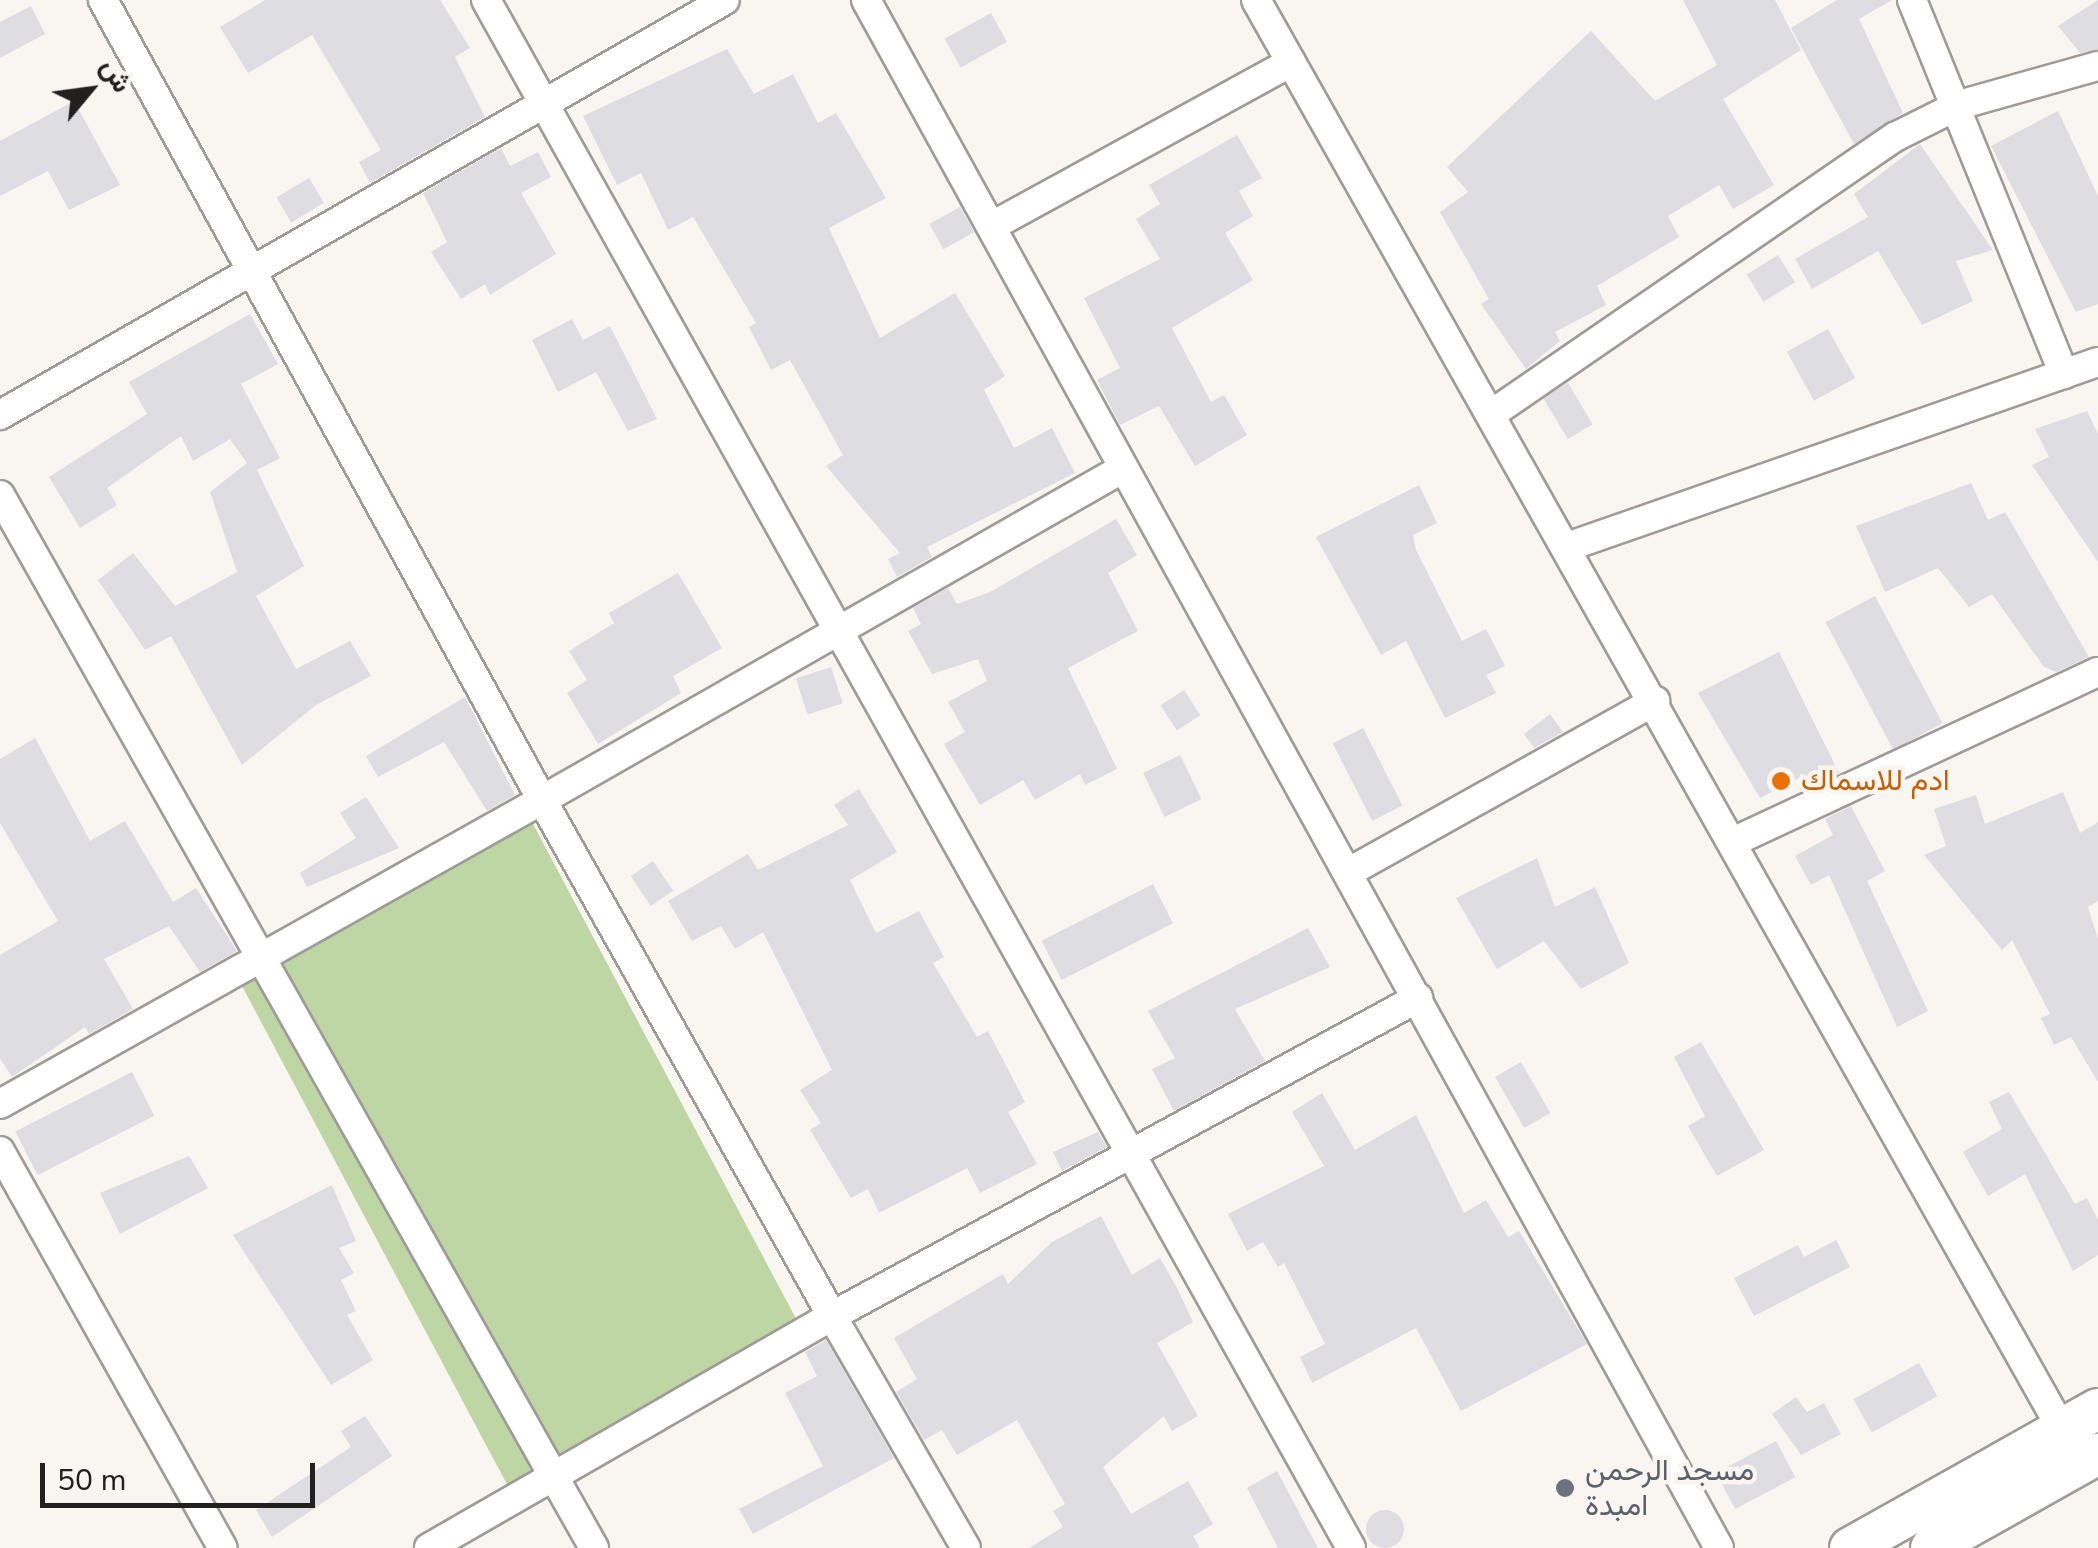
<!DOCTYPE html>
<html>
<head>
<meta charset="utf-8">
<style>
  body { margin:0 }
  #map { position:relative; width:2098px; height:1548px; overflow:hidden; background:#f9f5f1; font-family:"Nunito Sans",Vazirmatn,sans-serif }
  div>[style] { position:absolute }
  .green>* { inset:0; background:#bed5a4; transform-origin:0 0 }
  .building>* { inset:0; background:#dedde2; transform-origin:0 0 }
  .round { border-radius:50% }
  .roads { filter:drop-shadow(2px 0 #9f9c98) drop-shadow(-2px 0 #9f9c98) drop-shadow(0 2px #9f9c98) drop-shadow(0 -2px #9f9c98) }
  .street>* { height:28px; margin:-14px; padding:0 14px; transform-origin:14px; border-radius:14px; background:#fff }
  .secondary>* { height:40px; margin:-20px; padding:0 20px; transform-origin:20px; border-radius:20px; background:#fff }
  .dots>* { width:28px; height:28px; translate:-50% -50%; box-sizing:border-box; border:5px solid #f9f5f1; border-radius:50% }
  span { translate:-50% -50%; white-space:nowrap; text-align:center; line-height:1.15; -webkit-text-stroke:9px #f9f5f1; paint-order:stroke }
  .food-label { font-size:30px; color:#c56008 }
  .left { translate:0 -50%; text-align:left }
  .worship-label { font-size:30px; color:#5b616d }
  .north { position:absolute; left:40px; top:40px; width:100px; height:100px; -webkit-text-stroke:8px #f9f5f1; paint-order:stroke; rotate:61deg; font-size:28px; font-weight:700; line-height:40px; text-align:center; color:#21201f }
  .north::after { content:''; display:block; margin:auto; width:35px; height:45px; background:#21201f; clip-path:polygon(50% 0,100% 100%,50% 72%,0 100%) }
  .scale { position:absolute; left:40px; top:1463px; width:275px; height:45px; box-sizing:border-box; border:5px solid #21201f; border-top:0; padding-left:12px; font-size:30px; line-height:35px; white-space:nowrap; color:#21201f; -webkit-text-stroke:8px #f9f5f1; paint-order:stroke }
</style>
</head>
<body>
<div id="map">
  <div class="green">
    <i style="left:533px;top:824px;width:583px;height:333px;rotate:62deg"></i>
  </div>
  <div class="building">
    <i style="clip-path:polygon(265px 0,440px 0,470px 48px,455px 57px,485px 117px,370px 183px,359px 162px,381px 150px,312px 35px,248px 73px,220px 27px)"></i>
    <i style="clip-path:polygon(1683px 0,1775px 0,1801px 50px,1723px 99px,1774px 185px,1733px 209px,1719px 185px,1668px 216px,1679px 237px,1597px 286px,1606px 305px,1555px 332px,1560px 341px,1526px 369px,1481px 304px,1489px 299px,1440px 212px,1468px 192px,1447px 167px,1591px 31px,1655px 101px,1717px 65px)"></i>
    <i style="clip-path:polygon(1837px 0,1892px 0,1859px 19px,1903px 113px,1854px 144px,1791px 28px)"></i>
    <i style="clip-path:polygon(2098px 0,2098px 49px,2080px 53px,2058px 26px)"></i>
    <i style="clip-path:polygon(31px 6px,45px 34px,0 58px,0 22px)"></i>
    <i style="left:991px;top:13px;width:33px;height:53px;rotate:61deg"></i>
    <i style="clip-path:polygon(727px 49px,754px 94px,793px 74px,818px 123px,836px 113px,886px 198px,829px 228px,880px 338px,955px 293px,1005px 376px,984px 390px,1014px 448px,1052px 428px,1075px 473px,927px 547px,932px 557px,897px 577px,888px 559px,900px 553px,826px 466px,843px 455px,790px 360px,771px 370px,749px 327px,756px 323px,693px 217px,668px 230px,641px 173px,617px 185px,583px 116px)"></i>
    <i style="clip-path:polygon(74px 101px,120px 185px,69px 210px,48px 171px,0 196px,0 141px)"></i>
    <i style="clip-path:polygon(2058px 111px,2098px 196px,2098px 304px,2076px 312px,1991px 146px)"></i>
    <i style="clip-path:polygon(1237px 135px,1262px 178px,1239px 191px,1253px 216px,1225px 233px,1253px 280px,1172px 328px,1211px 402px,1224px 395px,1247px 435px,1195px 466px,1159px 406px,1120px 425px,1097px 380px,1120px 368px,1084px 298px,1160px 259px,1136px 219px,1160px 204px,1149px 185px)"></i>
    <i style="clip-path:polygon(1920px 144px,1993px 250px,1956px 261px,1973px 301px,1922px 325px,1878px 251px,1812px 289px,1795px 259px,1868px 217px,1854px 194px)"></i>
    <i style="clip-path:polygon(501px 148px,510px 166px,538px 152px,551px 177px,521px 193px,556px 254px,490px 295px,485px 284px,461px 299px,431px 252px,447px 242px,423px 193px)"></i>
    <i style="left:309px;top:178px;width:29px;height:38px;rotate:59deg"></i>
    <i style="left:960px;top:207px;width:29px;height:35px;rotate:61deg"></i>
    <i style="left:1778px;top:255px;width:32px;height:37px;rotate:58deg"></i>
    <i style="clip-path:polygon(250px 314px,278px 364px,241px 384px,280px 458px,257px 470px,304px 566px,256px 596px,296px 669px,350px 641px,371px 676px,316px 705px,242px 765px,171px 636px,145px 650px,98px 580px,133px 553px,175px 606px,237px 572px,210px 492px,247px 463px,230px 439px,193px 461px,181px 436px,107px 488px,117px 505px,80px 528px,49px 477px,147px 414px,129px 382px)"></i>
    <i style="clip-path:polygon(572px 319px,583px 340px,610px 326px,657px 419px,628px 431px,596px 372px,558px 392px,532px 340px)"></i>
    <i style="left:1828px;top:329px;width:56px;height:47px;rotate:61deg"></i>
    <i style="left:1568px;top:383px;width:48px;height:29px;rotate:59deg"></i>
    <i style="clip-path:polygon(2087px 411px,2098px 434px,2098px 562px,2032px 465px,2049px 457px,2035px 429px)"></i>
    <i style="clip-path:polygon(1971px 483px,1988px 520px,2005px 512px,2089px 657px,2056px 672px,2044px 667px,1992px 594px,1969px 607px,1938px 568px,1885px 592px,1856px 526px)"></i>
    <i style="clip-path:polygon(1419px 485px,1437px 523px,1413px 535px,1416px 550px,1462px 641px,1486px 629px,1505px 666px,1486px 675px,1496px 693px,1445px 718px,1406px 641px,1381px 655px,1316px 537px)"></i>
    <i style="clip-path:polygon(1116px 519px,1137px 555px,1108px 573px,1138px 631px,1068px 668px,1117px 769px,1085px 785px,1080px 774px,1035px 800px,1023px 780px,980px 805px,944px 744px,965px 732px,948px 702px,987px 681px,978px 659px,932px 674px,908px 631px,921px 624px,913px 608px,948px 588px,957px 604px,990px 592px)"></i>
    <i style="clip-path:polygon(678px 573px,722px 648px,673px 676px,681px 693px,598px 744px,567px 693px,587px 680px,569px 651px,614px 623px,609px 613px)"></i>
    <i style="left:1875px;top:596px;width:144px;height:56px;rotate:62deg"></i>
    <i style="clip-path:polygon(1779px 652px,1839px 773px,1809px 787px,1803px 776px,1760px 798px,1698px 693px)"></i>
    <i style="left:831px;top:667px;width:38px;height:37px;rotate:72deg"></i>
    <i style="left:1184px;top:690px;width:30px;height:28px;rotate:57deg"></i>
    <i style="clip-path:polygon(465px 697px,515px 795px,487px 811px,444px 742px,378px 777px,366px 756px)"></i>
    <i style="clip-path:polygon(1550px 714px,1563px 732px,1534px 748px,1524px 734px)"></i>
    <i style="left:1363px;top:728px;width:87px;height:34px;rotate:63deg"></i>
    <i style="clip-path:polygon(35px 738px,90px 841px,125px 821px,173px 902px,196px 888px,237px 951px,200px 972px,169px 926px,104px 959px,133px 1009px,89px 1034px,85px 1027px,12px 1077px,0 1058px,0 955px,58px 921px,0 823px,0 759px)"></i>
    <i style="left:1180px;top:755px;width:49px;height:41px;rotate:64deg"></i>
    <i style="clip-path:polygon(859px 789px,897px 852px,850px 880px,876px 933px,919px 911px,944px 957px,933px 963px,977px 1037px,988px 1031px,1025px 1102px,1008px 1112px,1037px 1164px,980px 1193px,967px 1168px,879px 1213px,868px 1189px,851px 1198px,810px 1130px,821px 1123px,800px 1090px,832px 1070px,763px 932px,735px 949px,721px 926px,692px 941px,668px 901px,748px 854px,758px 870px,848px 825px,834px 805px)"></i>
    <i style="clip-path:polygon(2063px 792px,2080px 833px,2098px 822px,2098px 901px,2088px 907px,2098px 939px,2098px 1082px,2071px 1037px,2054px 1045px,2041px 1018px,2050px 1014px,2012px 940px,2002px 950px,1924px 855px,1946px 846px,1934px 809px,1976px 795px,1985px 824px)"></i>
    <i style="clip-path:polygon(366px 797px,399px 848px,307px 887px,300px 873px,356px 838px,340px 813px)"></i>
    <i style="clip-path:polygon(1851px 806px,1885px 871px,1867px 881px,1928px 1011px,1897px 1027px,1829px 875px,1811px 885px,1795px 856px,1833px 835px,1825px 819px)"></i>
    <i style="clip-path:polygon(1537px 858px,1555px 907px,1595px 887px,1629px 963px,1581px 989px,1544px 941px,1497px 969px,1456px 898px)"></i>
    <i style="left:653px;top:861px;width:36px;height:27px;rotate:56deg"></i>
    <i style="left:1153px;top:884px;width:44px;height:125px;rotate:63deg"></i>
    <i style="clip-path:polygon(1308px 928px,1330px 967px,1235px 1009px,1265px 1061px,1174px 1111px,1152px 1069px,1175px 1058px,1148px 1011px)"></i>
    <i style="clip-path:polygon(1701px 1042px,1764px 1150px,1717px 1176px,1688px 1126px,1705px 1116px,1674px 1057px)"></i>
    <i style="left:1521px;top:1062px;width:59px;height:30px;rotate:60deg"></i>
    <i style="left:132px;top:1072px;width:49px;height:131px;rotate:63deg"></i>
    <i style="clip-path:polygon(2009px 1092px,2075px 1204px,2087px 1198px,2098px 1220px,2098px 1255px,2073px 1271px,2025px 1174px,1988px 1196px,1963px 1152px,2002px 1129px,1989px 1102px)"></i>
    <i style="clip-path:polygon(1322px 1093px,1355px 1150px,1416px 1115px,1464px 1213px,1486px 1200px,1508px 1237px,1519px 1231px,1587px 1344px,1461px 1411px,1416px 1328px,1312px 1383px,1300px 1357px,1325px 1344px,1284px 1263px,1278px 1267px,1263px 1242px,1247px 1251px,1228px 1214px,1324px 1166px,1292px 1112px)"></i>
    <i style="clip-path:polygon(1098px 1132px,1107px 1147px,1062px 1171px,1053px 1152px)"></i>
    <i style="clip-path:polygon(189px 1156px,208px 1188px,120px 1234px,100px 1193px)"></i>
    <i style="clip-path:polygon(332px 1185px,356px 1241px,339px 1248px,354px 1273px,341px 1280px,356px 1311px,347px 1315px,373px 1360px,331px 1385px,233px 1235px)"></i>
    <i style="clip-path:polygon(1101px 1216px,1132px 1275px,1160px 1258px,1177px 1288px,1193px 1322px,1157px 1343px,1198px 1416px,1172px 1431px,1164px 1416px,1103px 1467px,1131px 1514px,1188px 1481px,1213px 1524px,1193px 1536px,1200px 1548px,1029px 1548px,1063px 1527px,1053px 1511px,1065px 1504px,1017px 1420px,957px 1455px,942px 1430px,924px 1440px,896px 1392px,917px 1379px,894px 1338px,1003px 1274px,1008px 1284px,1052px 1242px)"></i>
    <i style="clip-path:polygon(1836px 1240px,1850px 1267px,1754px 1316px,1734px 1278px,1798px 1245px,1804px 1257px)"></i>
    <i style="clip-path:polygon(826px 1340px,894px 1458px,753px 1534px,739px 1509px,823px 1466px,785px 1393px,817px 1376px,805px 1352px)"></i>
    <i style="left:1919px;top:1363px;width:38px;height:75px;rotate:61deg"></i>
    <i style="clip-path:polygon(1796px 1397px,1807px 1412px,1824px 1403px,1841px 1434px,1801px 1455px,1772px 1414px)"></i>
    <i style="clip-path:polygon(365px 1416px,392px 1456px,272px 1537px,256px 1510px,351px 1447px,341px 1431px)"></i>
    <i style="left:1776px;top:1441px;width:41px;height:68px;rotate:62deg"></i>
    <i style="clip-path:polygon(1277px 1471px,1318px 1548px,1278px 1548px,1247px 1488px)"></i>
    <i class="round" style="left:1366px;top:1510px;width:38px;height:38px"></i>
  </div>
  <div class="roads">
    <div class="street">
      <i style="left:103px;top:0;width:913px;rotate:61.24deg"></i>
      <i style="left:542px;top:800px;width:666px;rotate:-29.72deg"></i>
      <i style="left:486px;top:0;width:1773px;rotate:60.8deg"></i>
      <i style="left:866px;top:0;width:1767px;rotate:61.14deg"></i>
      <i style="left:1256px;top:0;width:1659px;rotate:60.58deg"></i>
      <i style="left:1912px;top:0;width:404px;rotate:67.9deg"></i>
      <i style="left:992px;top:226px;width:341px;rotate:-28.7deg"></i>
      <i style="left:1493px;top:413px;width:488px;rotate:-34.5deg"></i>
      <i style="left:1895px;top:137px;width:72px;rotate:-26.6deg"></i>
      <i style="left:1959px;top:105px;width:144px;rotate:-15.7deg"></i>
      <i style="left:0;top:415px;width:835px;rotate:-29.79deg"></i>
      <i style="left:0;top:495px;width:1209px;rotate:60.57deg"></i>
      <i style="left:1567px;top:547px;width:562px;rotate:-19.21deg"></i>
      <i style="left:1735px;top:841px;width:400px;rotate:-25deg"></i>
      <i style="left:1349px;top:872px;width:351px;rotate:-29.2deg"></i>
      <i style="left:0;top:1104px;width:621px;rotate:-29.29deg"></i>
      <i style="left:542px;top:800px;width:592px;rotate:60.66deg"></i>
      <i style="left:832px;top:1316px;width:465px;rotate:150.1deg"></i>
      <i style="left:0;top:1151px;width:455px;rotate:60.7deg"></i>
      <i style="left:966px;top:1548px;width:268px;rotate:-120deg"></i>
      <i style="left:832px;top:1316px;width:667px;rotate:-28.49deg"></i>
    </div>
    <div class="secondary">
      <i style="left:1850px;top:1548px;width:284px;rotate:-29.3deg"></i>
      <i style="left:1931px;top:1548px;width:192px;rotate:-29.4deg"></i>
    </div>
  </div>
  <div class="dots">
    <i style="left:1781px;top:781px;background:#e8710a"></i>
    <i style="left:1565px;top:1488px;background:#6b7280"></i>
  </div>
  <div class="food-label">
    <span class="left" style="left:1801px;top:781px">ادم للاسماك</span>
  </div>
  <div class="worship-label">
    <span class="left" style="left:1585px;top:1488px">مسجد الرحمن<br>امبدة</span>
  </div>
  <div class="north">ش</div>
  <div class="scale">50 m</div>
</div>
</body>
</html>
